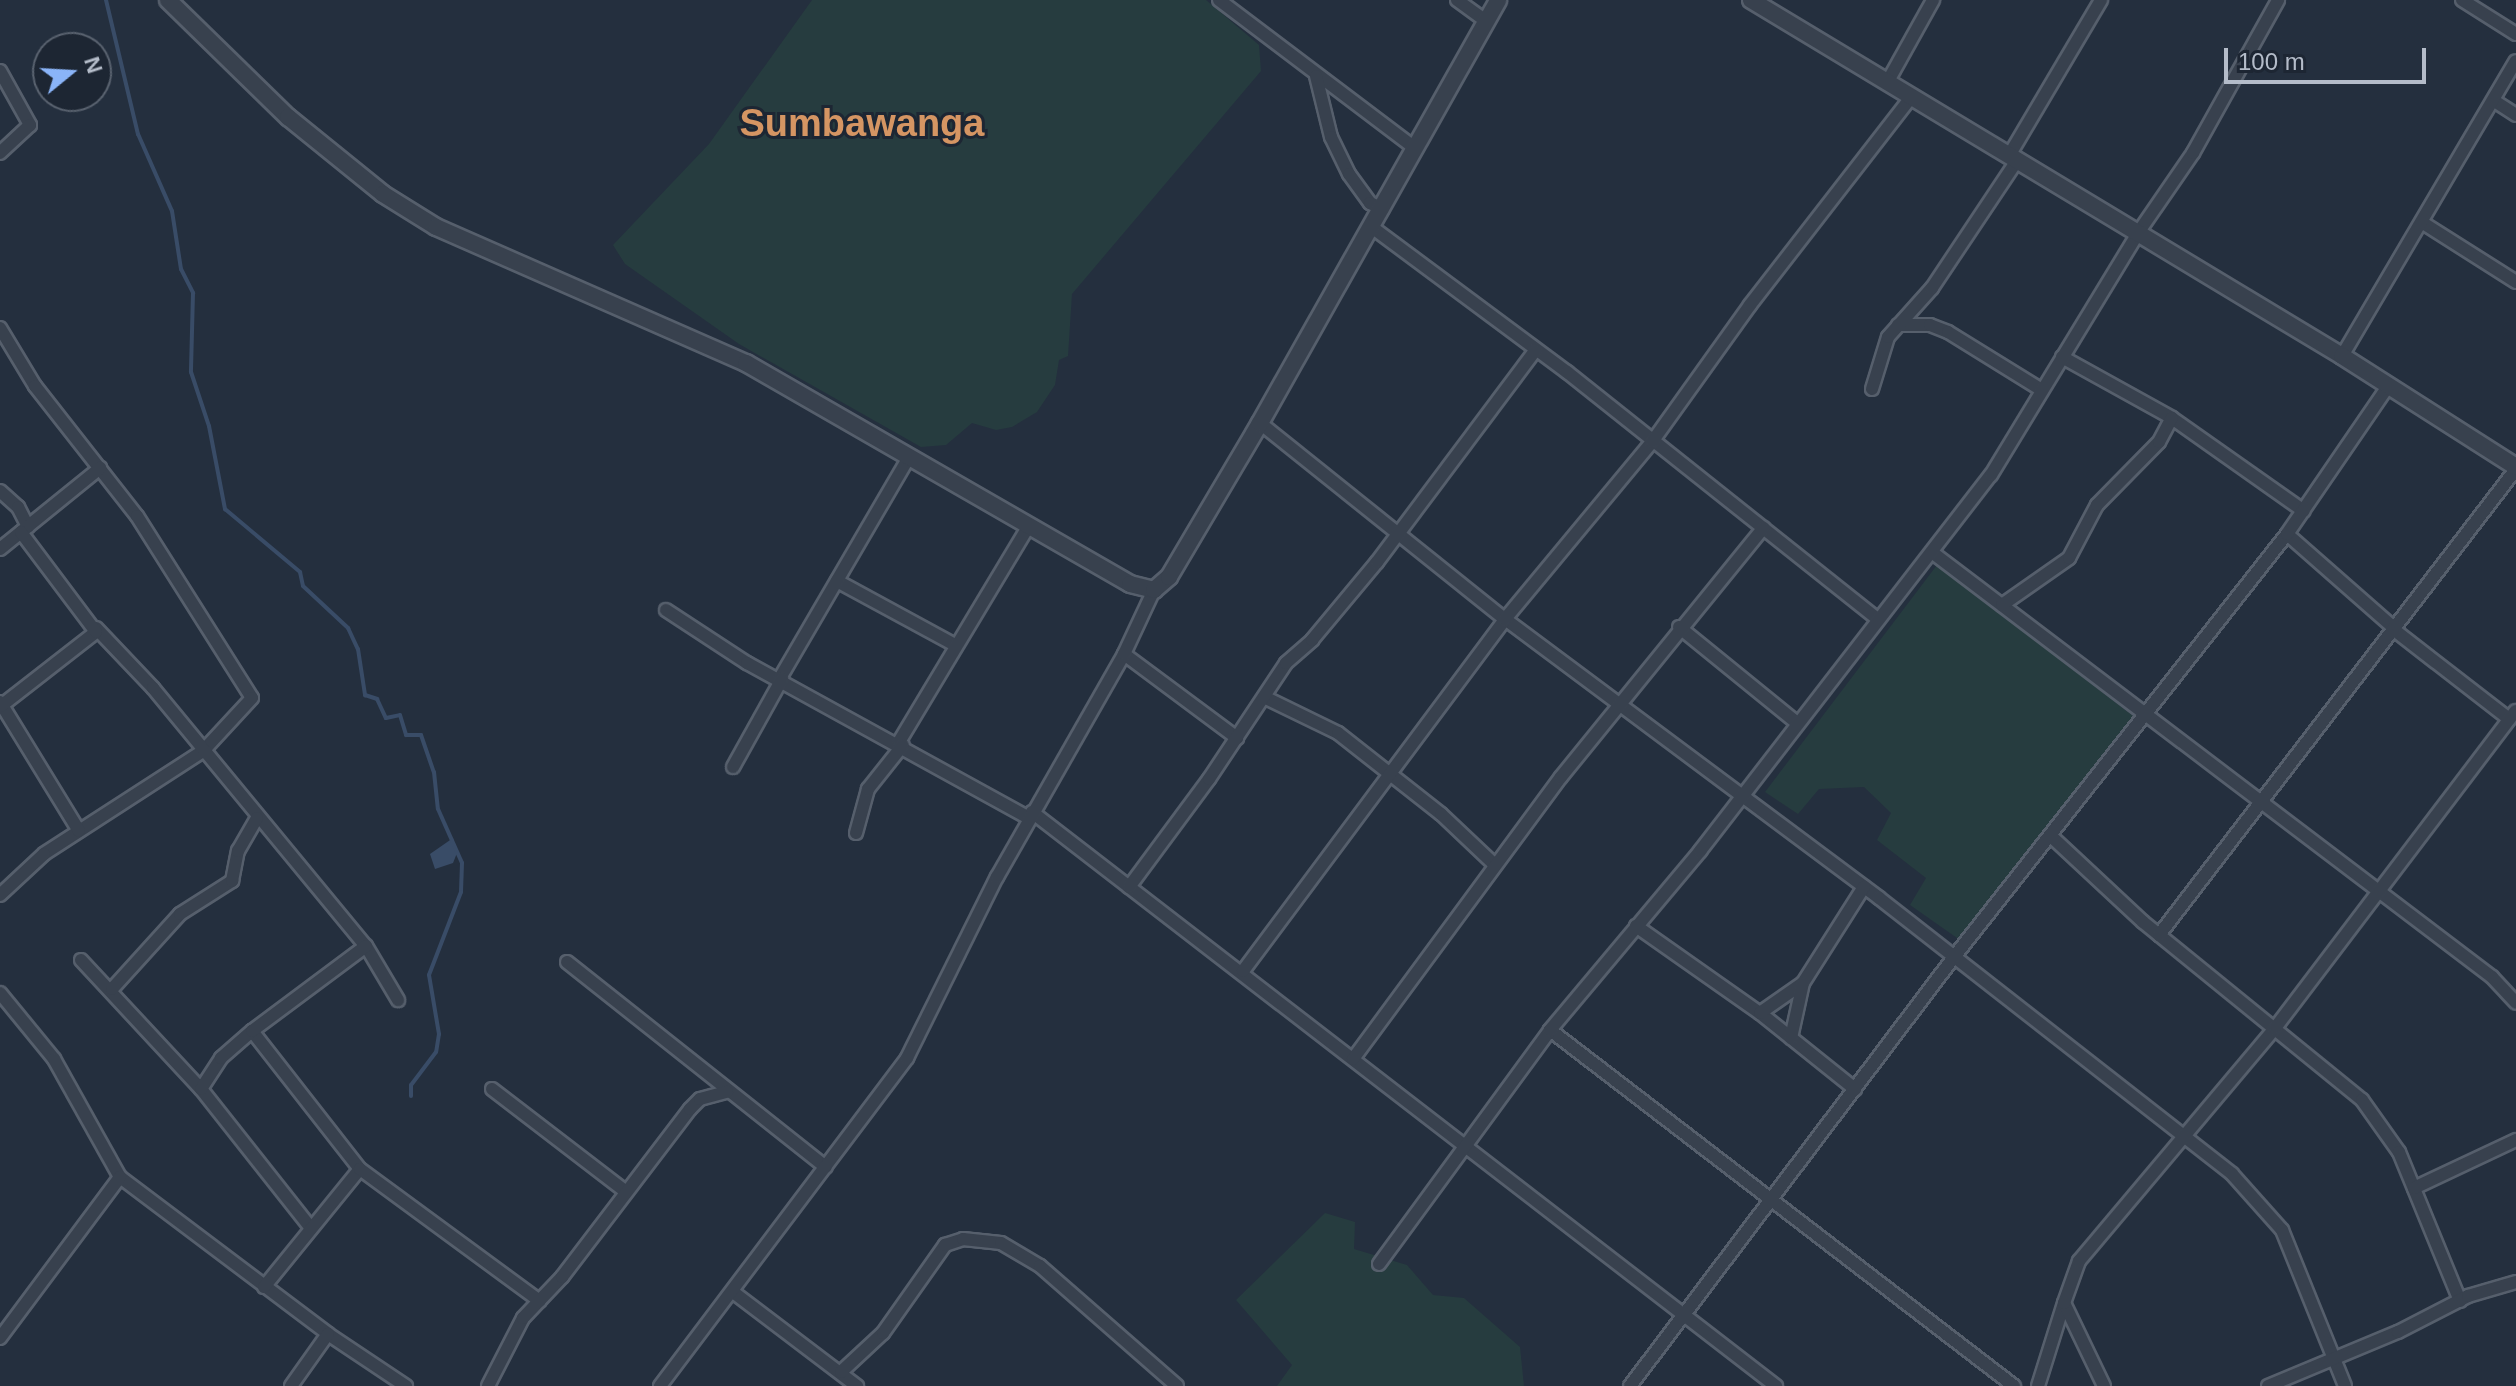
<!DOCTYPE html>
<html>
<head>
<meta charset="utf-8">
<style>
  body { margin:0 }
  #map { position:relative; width:2516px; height:1386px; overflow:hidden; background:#242f3e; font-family:Helvetica,sans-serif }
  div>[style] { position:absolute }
  .green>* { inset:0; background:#263c3f }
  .water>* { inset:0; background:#394c67 }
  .stream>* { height:4px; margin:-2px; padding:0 2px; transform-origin:2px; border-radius:2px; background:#394c67 }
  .roads { filter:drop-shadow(2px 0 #565f6c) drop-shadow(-2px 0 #565f6c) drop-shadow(0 2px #565f6c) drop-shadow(0 -2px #565f6c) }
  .minor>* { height:12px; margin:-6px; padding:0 6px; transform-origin:6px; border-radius:6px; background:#38414e }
  .tertiary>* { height:16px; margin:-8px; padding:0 8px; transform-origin:8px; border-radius:8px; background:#38414e }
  span { translate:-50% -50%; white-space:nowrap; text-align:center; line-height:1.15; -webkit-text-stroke:6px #1d2633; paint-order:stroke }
  .town-label { font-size:38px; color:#d59563; font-weight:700 }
  .north { position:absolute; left:32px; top:32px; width:80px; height:80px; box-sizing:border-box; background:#1d2633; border:2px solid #59626f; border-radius:50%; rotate:72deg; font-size:22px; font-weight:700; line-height:32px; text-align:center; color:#b4bcc9 }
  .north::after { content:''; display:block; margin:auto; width:28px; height:36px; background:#8ab4f8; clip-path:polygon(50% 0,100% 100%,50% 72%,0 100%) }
  .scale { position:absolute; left:2224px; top:48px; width:202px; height:36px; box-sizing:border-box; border:4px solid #b4bcc9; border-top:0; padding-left:10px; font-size:24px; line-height:28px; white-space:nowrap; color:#b4bcc9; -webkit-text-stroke:6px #1d2633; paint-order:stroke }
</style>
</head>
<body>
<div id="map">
  <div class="green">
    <i style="clip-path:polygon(812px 0,1206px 0,1259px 45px,1261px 71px,1072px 294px,1068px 356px,1059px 360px,1055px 385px,1037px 412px,1012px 427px,996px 430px,972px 423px,946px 445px,921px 447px,739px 344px,625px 264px,613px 245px,709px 144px)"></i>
    <i style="clip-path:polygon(1937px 565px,2141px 722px,1967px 945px,1910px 905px,1926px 878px,1877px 840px,1891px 813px,1864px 787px,1819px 789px,1798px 814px,1765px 792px)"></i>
    <i style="clip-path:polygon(1325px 1213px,1355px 1222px,1354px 1249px,1407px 1265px,1433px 1295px,1464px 1298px,1520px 1347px,1524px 1386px,1277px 1386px,1292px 1365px,1236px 1300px)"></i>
  </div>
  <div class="water">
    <i style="clip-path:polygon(453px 838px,457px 853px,453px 863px,435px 869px,430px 854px)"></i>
  </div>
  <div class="stream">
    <i style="left:106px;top:0;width:138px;rotate:76.6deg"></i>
    <i style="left:138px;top:134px;width:84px;rotate:66.2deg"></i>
    <i style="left:172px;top:211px;width:59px;rotate:81.2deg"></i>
    <i style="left:181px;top:269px;width:27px;rotate:63deg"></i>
    <i style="left:193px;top:293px;width:79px;rotate:91.5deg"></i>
    <i style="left:191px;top:372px;width:57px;rotate:71.6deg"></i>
    <i style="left:209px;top:426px;width:85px;rotate:79.1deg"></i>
    <i style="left:225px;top:509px;width:98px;rotate:40deg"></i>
    <i style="left:300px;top:572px;width:14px;rotate:78deg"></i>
    <i style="left:303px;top:586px;width:62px;rotate:43deg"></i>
    <i style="left:348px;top:628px;width:23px;rotate:65deg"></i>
    <i style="left:358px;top:649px;width:47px;rotate:81.3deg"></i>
    <i style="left:365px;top:695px;width:13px;rotate:18deg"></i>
    <i style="left:377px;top:699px;width:21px;rotate:65deg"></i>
    <i style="left:386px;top:718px;width:14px;rotate:-12deg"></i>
    <i style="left:400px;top:715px;width:21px;rotate:73deg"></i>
    <i style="left:406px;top:735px;width:15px"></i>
    <i style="left:421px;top:735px;width:39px;rotate:71deg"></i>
    <i style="left:434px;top:772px;width:37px;rotate:84deg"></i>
    <i style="left:438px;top:809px;width:59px;rotate:66deg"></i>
    <i style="left:462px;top:863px;width:29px;rotate:92deg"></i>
    <i style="left:461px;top:892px;width:89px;rotate:111.1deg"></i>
    <i style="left:429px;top:975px;width:60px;rotate:80.4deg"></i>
    <i style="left:439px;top:1034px;width:18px;rotate:99deg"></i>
    <i style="left:436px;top:1052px;width:41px;rotate:127.1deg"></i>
    <i style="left:411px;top:1085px;width:11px;rotate:90deg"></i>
  </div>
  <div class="roads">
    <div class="minor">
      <i style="left:1219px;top:0;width:246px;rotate:37.1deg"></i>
      <i style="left:1457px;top:0;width:36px;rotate:36deg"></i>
      <i style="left:2462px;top:0;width:64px;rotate:32.2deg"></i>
      <i style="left:0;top:71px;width:62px;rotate:60.9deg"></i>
      <i style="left:30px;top:125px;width:41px;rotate:137deg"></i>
      <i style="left:1316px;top:76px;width:63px;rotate:76.2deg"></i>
      <i style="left:1331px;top:137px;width:41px;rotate:64.1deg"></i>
      <i style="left:1349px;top:174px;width:36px;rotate:54deg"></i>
      <i style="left:1370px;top:203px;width:14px;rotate:25deg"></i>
      <i style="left:1888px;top:81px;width:93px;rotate:-60.9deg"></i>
      <i style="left:2496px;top:102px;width:24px;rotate:33deg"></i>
      <i style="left:2010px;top:154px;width:179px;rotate:-59.4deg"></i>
      <i style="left:2423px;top:223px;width:110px;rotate:32.4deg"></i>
      <i style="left:1373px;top:228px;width:242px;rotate:36.6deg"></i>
      <i style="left:1567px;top:372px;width:395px;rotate:38.5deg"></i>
      <i style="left:1898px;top:325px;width:32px"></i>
      <i style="left:1930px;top:325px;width:19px;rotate:21deg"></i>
      <i style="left:1948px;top:332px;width:110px;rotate:31.7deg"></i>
      <i style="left:0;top:328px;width:68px;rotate:58.9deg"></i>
      <i style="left:35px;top:386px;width:165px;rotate:51.9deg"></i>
      <i style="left:137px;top:516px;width:215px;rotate:57.7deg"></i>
      <i style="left:252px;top:698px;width:72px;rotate:132.8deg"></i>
      <i style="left:203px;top:751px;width:189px;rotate:147.1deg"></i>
      <i style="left:44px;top:854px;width:60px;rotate:137deg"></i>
      <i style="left:2342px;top:356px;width:342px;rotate:-59.5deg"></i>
      <i style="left:2062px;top:357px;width:126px;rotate:29deg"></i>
      <i style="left:2172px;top:418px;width:161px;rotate:35.2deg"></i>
      <i style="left:1872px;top:389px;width:54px;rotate:-72.9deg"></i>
      <i style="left:1888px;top:337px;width:66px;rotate:-48.1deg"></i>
      <i style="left:1932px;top:288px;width:155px;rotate:-56.3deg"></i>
      <i style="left:1260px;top:423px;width:314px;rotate:38.7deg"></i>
      <i style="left:1505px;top:619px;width:467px;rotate:36.7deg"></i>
      <i style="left:1879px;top:898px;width:448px;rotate:38deg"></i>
      <i style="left:2232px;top:1174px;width:75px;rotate:48.2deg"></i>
      <i style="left:2282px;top:1230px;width:168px;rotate:68deg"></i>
      <i style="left:0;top:491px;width:24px;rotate:42deg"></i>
      <i style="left:18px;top:507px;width:22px;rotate:63deg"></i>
      <i style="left:2287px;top:534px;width:142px;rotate:41.3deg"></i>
      <i style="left:0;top:549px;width:129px;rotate:-39deg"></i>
      <i style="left:1933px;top:553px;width:702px;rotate:37.18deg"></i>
      <i style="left:2492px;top:977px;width:35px;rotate:47deg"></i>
      <i style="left:837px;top:581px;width:134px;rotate:28.5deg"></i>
      <i style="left:2002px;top:605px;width:82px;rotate:-35deg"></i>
      <i style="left:2069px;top:558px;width:60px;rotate:-62.2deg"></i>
      <i style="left:2097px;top:505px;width:88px;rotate:-45.5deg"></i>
      <i style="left:2159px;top:442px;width:27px;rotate:-62deg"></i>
      <i style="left:666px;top:610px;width:97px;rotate:33.2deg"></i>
      <i style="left:747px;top:663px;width:322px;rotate:28.8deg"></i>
      <i style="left:1679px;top:627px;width:151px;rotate:39.1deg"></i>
      <i style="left:96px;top:628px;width:83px;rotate:46.5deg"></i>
      <i style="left:153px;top:688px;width:335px;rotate:50.5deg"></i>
      <i style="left:366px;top:946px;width:63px;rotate:59.3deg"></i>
      <i style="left:2393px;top:629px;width:147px;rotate:37.8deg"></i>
      <i style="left:1124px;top:654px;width:141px;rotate:36.6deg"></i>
      <i style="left:780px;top:678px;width:256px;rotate:-59.7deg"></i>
      <i style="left:1264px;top:697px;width:82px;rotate:25.9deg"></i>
      <i style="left:1338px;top:733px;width:131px;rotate:38.2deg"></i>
      <i style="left:1441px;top:814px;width:74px;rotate:43.4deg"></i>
      <i style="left:0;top:702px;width:151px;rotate:58.5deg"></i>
      <i style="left:1px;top:706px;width:120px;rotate:-37.9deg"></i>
      <i style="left:96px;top:632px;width:125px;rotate:-126.9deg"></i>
      <i style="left:899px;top:742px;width:251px;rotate:-59deg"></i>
      <i style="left:733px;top:767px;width:101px;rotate:-60.9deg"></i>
      <i style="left:1032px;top:812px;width:940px;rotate:37.65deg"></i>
      <i style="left:856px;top:833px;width:46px;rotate:-74.7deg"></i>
      <i style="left:868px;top:789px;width:56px;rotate:-51.5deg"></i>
      <i style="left:2053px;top:838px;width:123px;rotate:43deg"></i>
      <i style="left:2143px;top:922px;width:282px;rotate:39.1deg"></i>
      <i style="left:2362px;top:1100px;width:64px;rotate:54.6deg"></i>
      <i style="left:2399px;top:1152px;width:161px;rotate:67.7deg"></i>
      <i style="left:1129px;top:887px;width:134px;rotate:-53.5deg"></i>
      <i style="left:1209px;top:779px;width:139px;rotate:-56.4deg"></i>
      <i style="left:1286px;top:663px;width:35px;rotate:-41deg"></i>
      <i style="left:1312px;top:640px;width:102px;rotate:-50.2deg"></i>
      <i style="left:1377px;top:562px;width:264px;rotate:-53.2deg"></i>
      <i style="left:1636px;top:926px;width:151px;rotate:35.1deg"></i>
      <i style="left:1760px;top:1013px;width:122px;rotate:38.7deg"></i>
      <i style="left:2159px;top:935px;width:587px;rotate:-52.54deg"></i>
      <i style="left:81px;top:960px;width:176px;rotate:47.1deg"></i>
      <i style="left:201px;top:1089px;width:176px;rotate:51.7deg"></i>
      <i style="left:567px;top:962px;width:330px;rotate:38.4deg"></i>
      <i style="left:1243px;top:971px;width:439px;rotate:-53.3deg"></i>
      <i style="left:1505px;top:619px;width:230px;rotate:-50.3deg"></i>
      <i style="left:1652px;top:442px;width:168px;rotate:-54.4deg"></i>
      <i style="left:1750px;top:305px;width:264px;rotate:-52.2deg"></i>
      <i style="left:112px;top:989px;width:101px;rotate:-47.8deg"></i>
      <i style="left:180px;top:914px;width:62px;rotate:-32.4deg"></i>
      <i style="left:232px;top:881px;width:31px;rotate:-79deg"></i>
      <i style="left:238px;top:851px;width:38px;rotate:-60deg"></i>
      <i style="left:0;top:993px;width:85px;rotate:50.7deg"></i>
      <i style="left:54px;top:1059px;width:135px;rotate:60.8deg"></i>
      <i style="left:120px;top:1177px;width:261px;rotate:37deg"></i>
      <i style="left:328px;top:1334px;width:94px;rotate:33.7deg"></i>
      <i style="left:1760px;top:1013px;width:52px;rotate:-34.9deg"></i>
      <i style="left:1803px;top:983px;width:114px;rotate:-57.6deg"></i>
      <i style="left:1550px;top:1030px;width:585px;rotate:37.5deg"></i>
      <i style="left:252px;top:1031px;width:175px;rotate:52deg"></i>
      <i style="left:1791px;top:1038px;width:56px;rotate:-77.7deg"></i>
      <i style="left:1353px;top:1059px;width:350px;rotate:-53.6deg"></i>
      <i style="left:1561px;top:777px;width:321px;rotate:-50.9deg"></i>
      <i style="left:201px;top:1089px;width:37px;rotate:-57deg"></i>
      <i style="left:221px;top:1058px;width:41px;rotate:-41.1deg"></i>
      <i style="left:252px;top:1031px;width:142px;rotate:-36.7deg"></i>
      <i style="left:492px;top:1089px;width:168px;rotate:37.5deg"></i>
      <i style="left:2414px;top:1188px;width:113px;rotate:-25.2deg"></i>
      <i style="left:1379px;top:1264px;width:290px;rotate:-53.8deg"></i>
      <i style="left:1550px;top:1030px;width:234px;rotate:-50deg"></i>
      <i style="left:1700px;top:851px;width:475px;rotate:-52.3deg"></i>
      <i style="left:1991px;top:475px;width:283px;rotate:-58.7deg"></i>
      <i style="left:2138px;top:233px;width:97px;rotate:-55.5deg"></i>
      <i style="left:2193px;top:153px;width:175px;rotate:-60.9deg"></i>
      <i style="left:264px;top:1287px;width:152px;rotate:-50.9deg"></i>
      <i style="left:360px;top:1169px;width:223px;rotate:36.3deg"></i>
      <i style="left:733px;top:1292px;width:156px;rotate:37.2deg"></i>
      <i style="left:0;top:1338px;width:201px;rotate:-53.3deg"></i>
      <i style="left:841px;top:1372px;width:57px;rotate:-42.9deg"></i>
      <i style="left:883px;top:1333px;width:108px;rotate:-54.8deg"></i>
      <i style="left:945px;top:1245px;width:19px;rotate:-18deg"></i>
      <i style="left:963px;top:1239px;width:38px;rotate:6deg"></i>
      <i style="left:1001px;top:1243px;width:45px;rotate:30.5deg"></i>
      <i style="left:1040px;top:1266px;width:182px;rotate:41.2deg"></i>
      <i style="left:291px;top:1386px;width:64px;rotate:-54.6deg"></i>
      <i style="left:488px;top:1386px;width:76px;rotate:-62.8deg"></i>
      <i style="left:523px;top:1318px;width:57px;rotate:-46.4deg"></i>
      <i style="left:562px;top:1277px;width:211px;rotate:-52.7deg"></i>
      <i style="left:690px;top:1109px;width:14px;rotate:-45deg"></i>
      <i style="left:700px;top:1099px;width:28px;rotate:-15deg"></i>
      <i style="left:660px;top:1386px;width:411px;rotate:-53deg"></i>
      <i style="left:907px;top:1058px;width:202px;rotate:-63.6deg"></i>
      <i style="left:997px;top:877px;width:257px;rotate:-60.3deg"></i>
      <i style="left:1124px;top:654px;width:71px;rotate:-64.9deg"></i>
      <i style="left:1630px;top:1386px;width:538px;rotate:-52.94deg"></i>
      <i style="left:1954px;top:957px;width:538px;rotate:-51.79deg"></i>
      <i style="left:2287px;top:534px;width:181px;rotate:-55.6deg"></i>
      <i style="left:2038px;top:1386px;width:87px;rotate:-72.6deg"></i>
      <i style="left:2104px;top:1386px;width:92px;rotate:-115.7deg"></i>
      <i style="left:2064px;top:1303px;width:45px;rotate:-70.3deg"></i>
      <i style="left:2079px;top:1261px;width:304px;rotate:-49.9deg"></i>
      <i style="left:2275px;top:1028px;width:398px;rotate:-52.8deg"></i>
      <i style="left:2268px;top:1386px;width:141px;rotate:-22.6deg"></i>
      <i style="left:2398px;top:1332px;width:79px;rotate:-27.2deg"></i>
      <i style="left:2468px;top:1296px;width:50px;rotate:-16.3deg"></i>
    </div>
    <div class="tertiary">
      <i style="left:168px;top:0;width:168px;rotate:44.3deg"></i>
      <i style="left:288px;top:117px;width:122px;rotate:39deg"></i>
      <i style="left:383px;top:194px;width:62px;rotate:31.9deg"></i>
      <i style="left:436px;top:227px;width:339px;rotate:23.7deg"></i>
      <i style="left:746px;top:363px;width:443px;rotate:29.9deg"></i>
      <i style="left:1130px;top:584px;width:25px;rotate:14deg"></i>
      <i style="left:1154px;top:590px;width:20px;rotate:-41deg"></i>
      <i style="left:1169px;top:577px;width:179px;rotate:-59.4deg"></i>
      <i style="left:1260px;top:423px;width:485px;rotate:-60.6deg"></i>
      <i style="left:1751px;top:0;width:690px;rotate:31.06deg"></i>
      <i style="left:2342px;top:356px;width:206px;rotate:32.5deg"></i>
    </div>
  </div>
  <div class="town-label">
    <span style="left:862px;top:124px">Sumbawanga</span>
  </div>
  <div class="north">N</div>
  <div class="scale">100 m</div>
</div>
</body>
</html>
